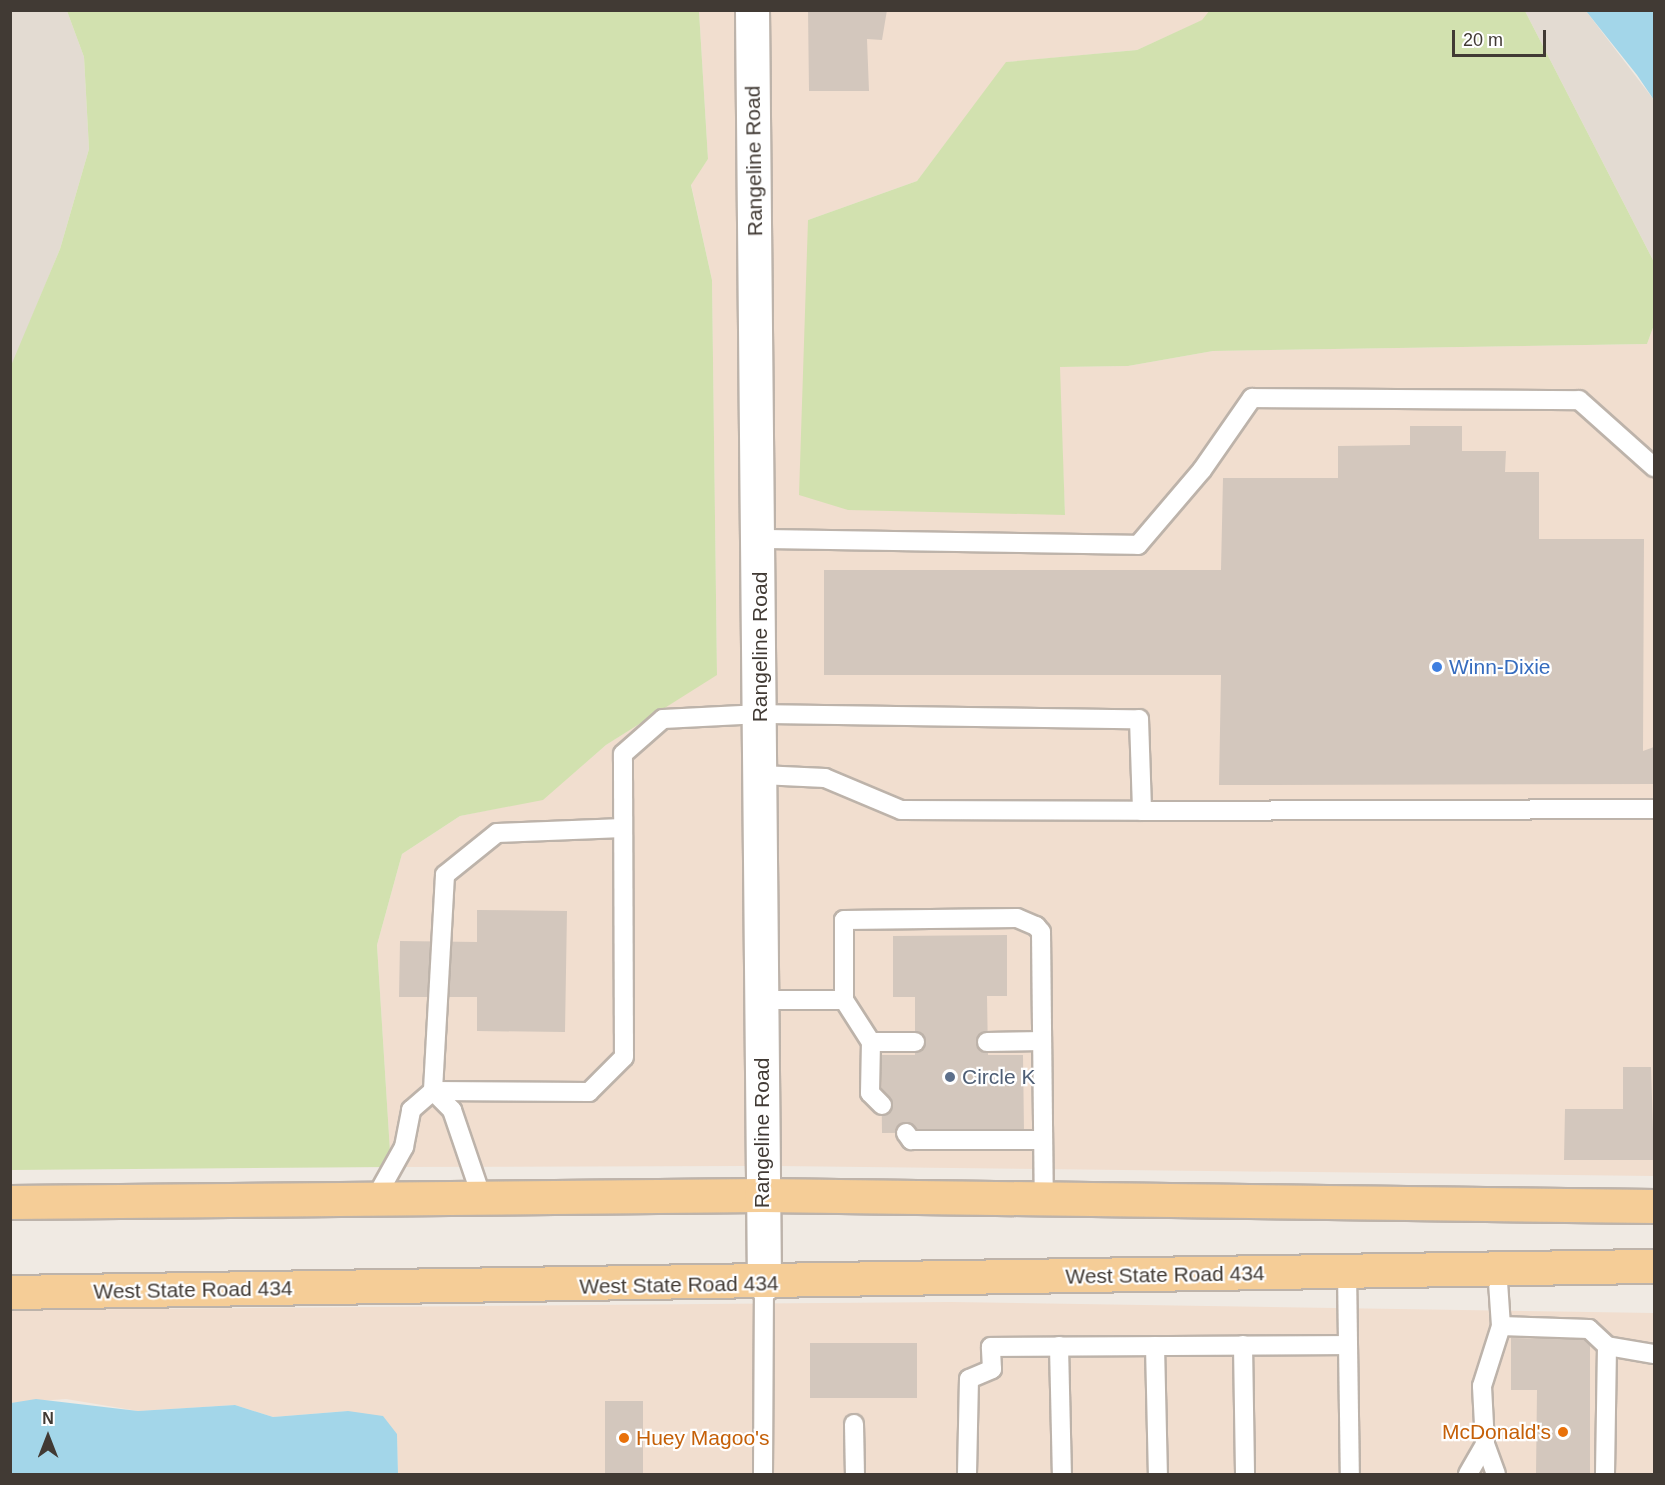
<!DOCTYPE html>
<html>
<head>
<meta charset="utf-8">
<style>
  body { margin:0 }
  #map { position:relative; width:1665px; height:1485px; overflow:hidden; background:#f0eae3; font-family:Arial,sans-serif }
  div>[style] { position:absolute }
  .residential>* { inset:0; background:#e3dbd2 }
  .commercial>* { inset:0; background:#f1decf }
  .green>* { inset:0; background:#d2e1af }
  .water>* { inset:0; background:#a3d6e9 }
  .building>* { inset:0; background:#d3c7bd; transform-origin:0 0 }
  .roads { filter:drop-shadow(2px 0 #bdb3aa) drop-shadow(-2px 0 #bdb3aa) drop-shadow(0 2px #bdb3aa) drop-shadow(0 -2px #bdb3aa) }
  .service>* { height:18px; margin:-9px; padding:0 9px; transform-origin:9px; border-radius:9px; background:#fff }
  .tertiary>* { height:33px; margin:-16.5px; padding:0 16.5px; transform-origin:16.5px; border-radius:16.5px; background:#fff }
  .primary>* { height:33px; margin:-16.5px; padding:0 16.5px; transform-origin:16.5px; border-radius:16.5px; background:#f5cd97 }
  .dots>* { width:16px; height:16px; translate:-50% -50%; box-sizing:border-box; border:3px solid #fff; border-radius:50% }
  span { translate:-50% -50%; white-space:nowrap; text-align:center; line-height:1.15; -webkit-text-stroke:4.5px #fff; paint-order:stroke }
  .street-label { font-size:21px; color:#413a34 }
  .shop-label { font-size:21px; color:#366cbe }
  .left { translate:0 -50%; text-align:left }
  .service-label { font-size:21px; color:#4e5e75 }
  .food-label { font-size:21px; color:#c56008 }
  .right { translate:-100% -50%; text-align:right }
  .frame { position:absolute; inset:0; border:12px solid #413a34; pointer-events:none }
  .north { position:absolute; left:18px; top:1407px; width:60px; height:60px; -webkit-text-stroke:4px #fff; paint-order:stroke; rotate:0deg; font-size:16px; font-weight:700; line-height:24px; text-align:center; color:#413a34 }
  .north::after { content:''; display:block; margin:auto; width:21px; height:27px; background:#413a34; clip-path:polygon(50% 0,100% 100%,50% 72%,0 100%) }
  .scale { position:absolute; left:1452px; top:30px; width:94px; height:27px; box-sizing:border-box; border:3px solid #413a34; border-top:0; padding-left:8px; font-size:18px; line-height:21px; white-space:nowrap; color:#413a34; -webkit-text-stroke:4px #fff; paint-order:stroke }
</style>
</head>
<body>
<div id="map">
  <div class="residential">
    <i style="clip-path:polygon(11px 11px,67px 11px,84px 57px,89px 149px,60px 249px,11px 368px)"></i>
    <i style="clip-path:polygon(1525px 11px,1586px 11px,1654px 100px,1654px 262px)"></i>
  </div>
  <div class="commercial">
    <i style="clip-path:polygon(699px 11px,736px 11px,745px 1166px,391px 1167px,377px 945px,402px 854px,460px 816px,543px 799px,606px 745px,717px 674px,712px 280px,691px 184px,708px 159px)"></i>
    <i style="clip-path:polygon(768px 11px,1210px 11px,1203px 20px,1137px 50px,1007px 62px,917px 181px,808px 220px,1065px 515px,1059px 367px,1128px 366px,1213px 351px,1647px 344px,1654px 325px,1654px 1176px,777px 1166px)"></i>
    <i style="clip-path:polygon(951px 1302px,1654px 1313px,1654px 1474px,398px 1474px,397px 1434px,348px 1411px,273px 1417px,235px 1405px,138px 1411px,66px 1399px,11px 1403px,11px 1310px)"></i>
  </div>
  <div class="green">
    <i style="clip-path:polygon(1210px 10px,1525px 11px,1654px 262px,1654px 325px,1647px 344px,1213px 351px,1128px 366px,1060px 367px,1065px 515px,848px 510px,799px 495px,808px 220px,917px 181px,1006px 62px,1137px 50px,1202px 20px)"></i>
    <i style="clip-path:polygon(67px 11px,699px 11px,708px 159px,691px 185px,712px 280px,717px 675px,606px 745px,543px 800px,460px 816px,402px 854px,377px 945px,391px 1167px,11px 1170px,10px 368px,60px 249px,89px 149px,84px 57px)"></i>
  </div>
  <div class="water">
    <i style="clip-path:polygon(1586px 11px,1654px 11px,1654px 100px,1637px 75px)"></i>
    <i style="clip-path:polygon(36px 1399px,138px 1411px,235px 1405px,273px 1417px,348px 1411px,383px 1416px,397px 1434px,398px 1474px,11px 1474px,11px 1403px)"></i>
  </div>
  <div class="building">
    <i style="clip-path:polygon(808px 10px,887px 10px,882px 40px,867px 39px,869px 91px,809px 91px)"></i>
    <i style="clip-path:polygon(1410px 426px,1462px 426px,1462px 451px,1506px 451px,1505px 472px,1539px 472px,1539px 539px,1644px 539px,1643px 751px,1654px 747px,1654px 784px,1219px 785px,1221px 675px,824px 675px,824px 570px,1221px 570px,1223px 478px,1338px 478px,1338px 446px,1410px 445px)"></i>
    <i style="clip-path:polygon(477px 910px,567px 911px,565px 1032px,477px 1031px,477px 997px,399px 997px,400px 941px,477px 942px)"></i>
    <i style="clip-path:polygon(1007px 935px,1007px 996px,987px 996px,988px 1055px,1023px 1055px,1024px 1132px,882px 1133px,881px 1055px,915px 1055px,915px 997px,893px 997px,893px 936px)"></i>
    <i style="clip-path:polygon(1623px 1067px,1651px 1067px,1654px 1160px,1564px 1160px,1565px 1109px,1623px 1109px)"></i>
    <i style="clip-path:polygon(1511px 1338px,1590px 1339px,1590px 1474px,1536px 1474px,1537px 1390px,1511px 1390px)"></i>
    <i style="left:810px;top:1343px;width:107px;height:55px"></i>
    <i style="left:605px;top:1401px;width:38px;height:73px"></i>
  </div>
  <div class="roads">
    <div class="service">
      <i style="left:760px;top:539px;width:378px;rotate:0.9deg"></i>
      <i style="left:1138px;top:545px;width:99px;rotate:-49.5deg"></i>
      <i style="left:1202px;top:470px;width:88px;rotate:-55.2deg"></i>
      <i style="left:1252px;top:398px;width:327px;rotate:0.4deg"></i>
      <i style="left:1579px;top:400px;width:101px;rotate:41.8deg"></i>
      <i style="left:761px;top:775px;width:64px;rotate:2.7deg"></i>
      <i style="left:825px;top:778px;width:82px;rotate:22.8deg"></i>
      <i style="left:901px;top:810px;width:241px;rotate:0.2deg"></i>
      <i style="left:623px;top:828px;width:126px;rotate:177.7deg"></i>
      <i style="left:497px;top:833px;width:67px;rotate:141.1deg"></i>
      <i style="left:445px;top:875px;width:216px;rotate:93.2deg"></i>
      <i style="left:433px;top:1091px;width:156px;rotate:0.4deg"></i>
      <i style="left:589px;top:1092px;width:49px;rotate:-45deg"></i>
      <i style="left:624px;top:1057px;width:303px;rotate:-90.2deg"></i>
      <i style="left:623px;top:754px;width:53px;rotate:-41.2deg"></i>
      <i style="left:663px;top:719px;width:98px;rotate:-2.9deg"></i>
      <i style="left:761px;top:714px;width:378px;rotate:0.8deg"></i>
      <i style="left:1139px;top:719px;width:92px;rotate:88.1deg"></i>
      <i style="left:1142px;top:811px;width:512px;rotate:-0.22deg"></i>
      <i style="left:762px;top:1000px;width:82px"></i>
      <i style="left:844px;top:1000px;width:80px;rotate:-90deg"></i>
      <i style="left:844px;top:920px;width:173px;rotate:-0.7deg"></i>
      <i style="left:1017px;top:918px;width:21px;rotate:23deg"></i>
      <i style="left:1036px;top:926px;width:8px;rotate:50deg"></i>
      <i style="left:1041px;top:932px;width:267px;rotate:89.4deg"></i>
      <i style="left:844px;top:1000px;width:50px;rotate:57.3deg"></i>
      <i style="left:987px;top:1042px;width:55px;rotate:-1deg"></i>
      <i style="left:882px;top:1105px;width:17px;rotate:-135deg"></i>
      <i style="left:870px;top:1093px;width:51px;rotate:-88.9deg"></i>
      <i style="left:871px;top:1042px;width:44px"></i>
      <i style="left:906px;top:1133px;width:9px;rotate:54deg"></i>
      <i style="left:911px;top:1140px;width:132px"></i>
      <i style="left:375px;top:1199px;width:60px;rotate:-60.9deg"></i>
      <i style="left:404px;top:1147px;width:38px;rotate:-79deg"></i>
      <i style="left:411px;top:1110px;width:29px;rotate:-41deg"></i>
      <i style="left:433px;top:1091px;width:27px;rotate:45deg"></i>
      <i style="left:452px;top:1110px;width:93px;rotate:71.2deg"></i>
      <i style="left:1347px;top:1271px;width:203px;rotate:89.2deg"></i>
      <i style="left:1501px;top:1326px;width:88px;rotate:2deg"></i>
      <i style="left:1589px;top:1329px;width:25px;rotate:43deg"></i>
      <i style="left:1607px;top:1346px;width:128px;rotate:90.9deg"></i>
      <i style="left:1243px;top:1345px;width:129px;rotate:89.1deg"></i>
      <i style="left:1059px;top:1346px;width:128px;rotate:88.7deg"></i>
      <i style="left:1155px;top:1346px;width:128px;rotate:88.7deg"></i>
      <i style="left:1607px;top:1346px;width:48px;rotate:9.7deg"></i>
      <i style="left:854px;top:1424px;width:50px;rotate:88.9deg"></i>
      <i style="left:1485px;top:1444px;width:32px;rotate:70deg"></i>
      <i style="left:763px;top:1474px;width:190px;rotate:-89.7deg"></i>
      <i style="left:967px;top:1474px;width:95px;rotate:-88.8deg"></i>
      <i style="left:969px;top:1379px;width:25px;rotate:-23deg"></i>
      <i style="left:992px;top:1369px;width:22px;rotate:-93deg"></i>
      <i style="left:991px;top:1347px;width:357px;rotate:-0.3deg"></i>
      <i style="left:1468px;top:1474px;width:34px;rotate:-60deg"></i>
      <i style="left:1485px;top:1444px;width:58px;rotate:-93deg"></i>
      <i style="left:1482px;top:1386px;width:63px;rotate:-72.4deg"></i>
      <i style="left:1501px;top:1326px;width:58px;rotate:-93.9deg"></i>
    </div>
    <div class="tertiary">
      <i style="left:752px;top:10px;width:1274px;rotate:89.46deg"></i>
    </div>
    <div class="primary">
      <i style="left:10px;top:1202px;width:751px;rotate:-0.53deg"></i>
      <i style="left:761px;top:1195px;width:893px;rotate:0.71deg"></i>
      <i style="left:10px;top:1292px;width:1644px;rotate:-0.91deg"></i>
    </div>
  </div>
  <div class="dots">
    <i style="left:1437px;top:667px;background:#3f7fe0"></i>
    <i style="left:950px;top:1077px;background:#5c6f8a"></i>
    <i style="left:1563px;top:1432px;background:#e8710a"></i>
    <i style="left:624px;top:1438px;background:#e8710a"></i>
  </div>
  <div class="street-label">
    <span style="left:754px;top:161px;rotate:-91deg">Rangeline Road</span>
    <span style="left:760px;top:647px;rotate:-90deg">Rangeline Road</span>
    <span style="left:762px;top:1133px;rotate:-90deg">Rangeline Road</span>
    <span style="left:1165px;top:1275px;rotate:-1deg">West State Road 434</span>
    <span style="left:679px;top:1285px;rotate:-1deg">West State Road 434</span>
    <span style="left:193px;top:1290px;rotate:-1deg">West State Road 434</span>
  </div>
  <div class="shop-label">
    <span class="left" style="left:1449px;top:667px">Winn-Dixie</span>
  </div>
  <div class="service-label">
    <span class="left" style="left:962px;top:1077px">Circle K</span>
  </div>
  <div class="food-label">
    <span class="right" style="left:1551px;top:1432px">McDonald's</span>
    <span class="left" style="left:636px;top:1438px">Huey Magoo's</span>
  </div>
  <div class="frame"></div>
  <div class="north">N</div>
  <div class="scale">20 m</div>
</div>
</body>
</html>
